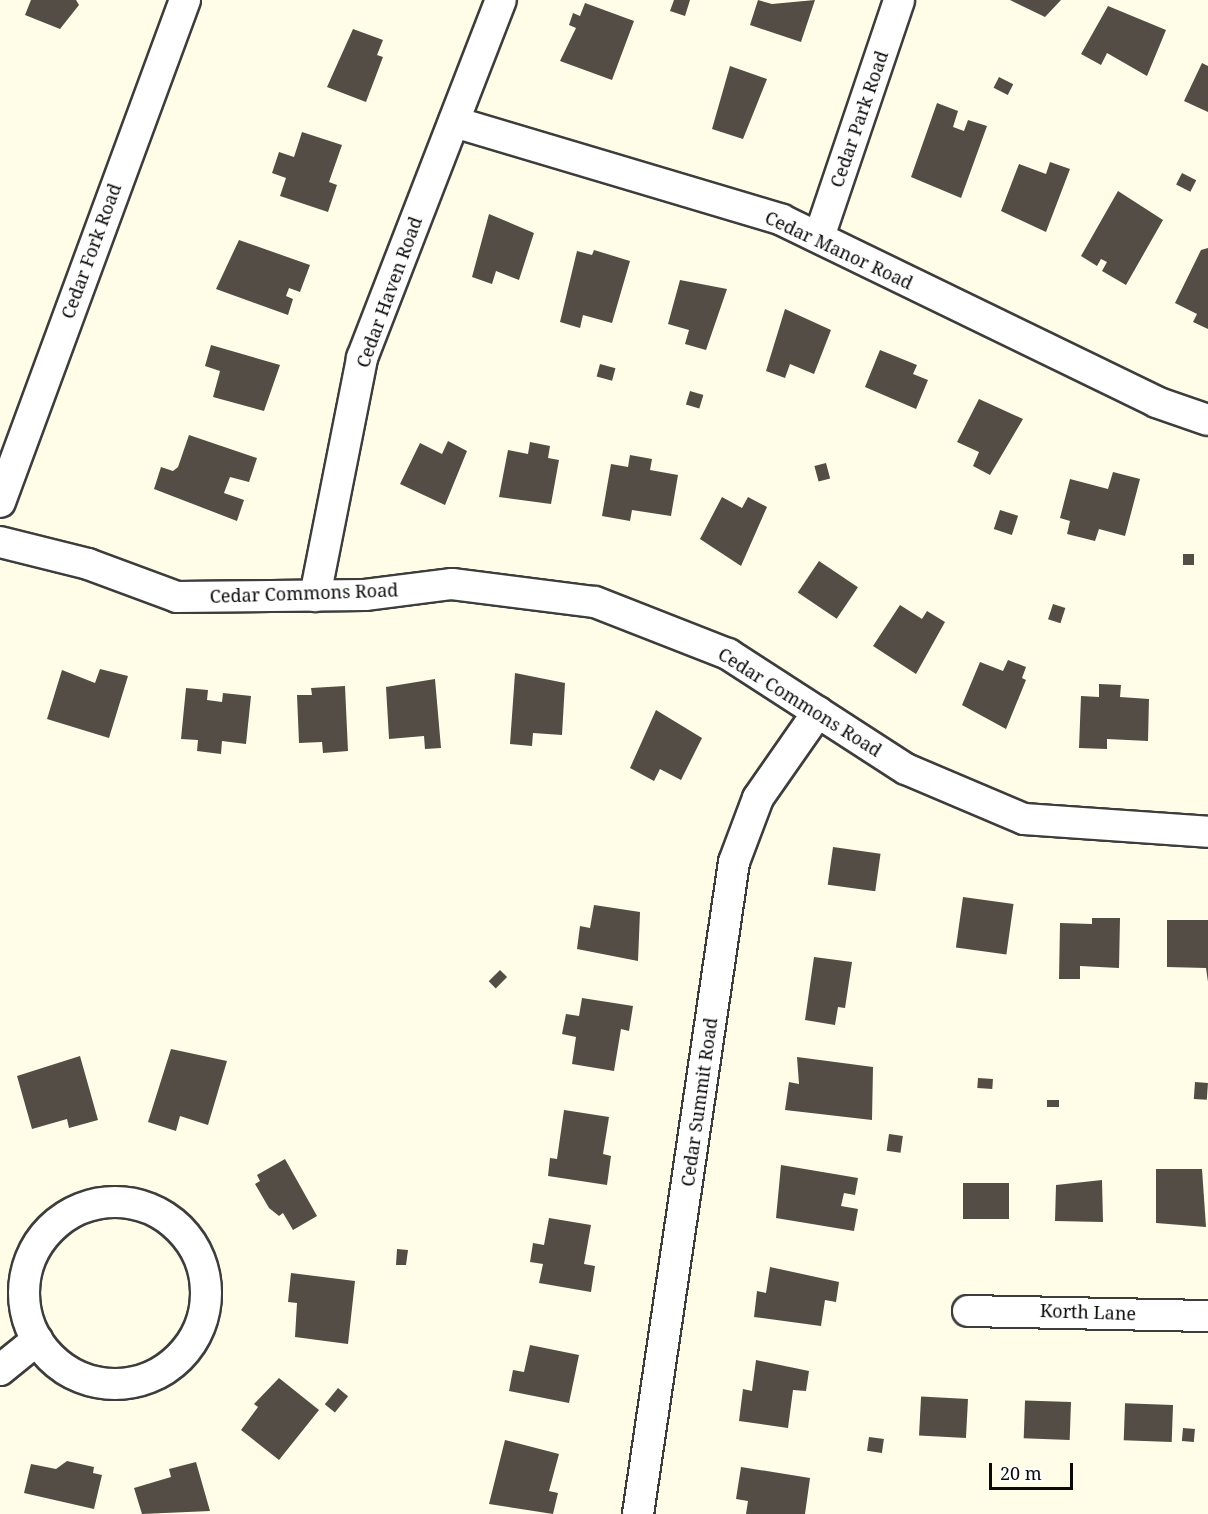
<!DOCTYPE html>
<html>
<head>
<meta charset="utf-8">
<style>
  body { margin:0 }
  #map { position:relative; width:1208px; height:1514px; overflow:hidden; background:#fffde7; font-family:"Noto Serif",serif }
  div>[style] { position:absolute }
  .building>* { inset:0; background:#534d46; transform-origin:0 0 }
  .roads { filter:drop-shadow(2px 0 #3d3d3d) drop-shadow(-2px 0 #3d3d3d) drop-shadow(0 2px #3d3d3d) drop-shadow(0 -2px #3d3d3d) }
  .minor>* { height:30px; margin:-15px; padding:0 15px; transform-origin:15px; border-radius:15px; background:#fff }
  .minor>.ring { margin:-15px; padding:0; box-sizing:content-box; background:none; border:30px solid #fff; border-radius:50% }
  span { translate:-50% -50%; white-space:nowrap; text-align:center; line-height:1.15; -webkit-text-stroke:6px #fff; paint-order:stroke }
  .street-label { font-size:18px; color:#0a0a0a }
  .scale { position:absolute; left:989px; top:1463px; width:84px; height:27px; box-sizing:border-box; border:3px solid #0a0a0a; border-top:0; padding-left:8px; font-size:18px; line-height:21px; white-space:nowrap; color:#0a0a0a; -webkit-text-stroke:4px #fff; paint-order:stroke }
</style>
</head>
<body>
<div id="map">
  <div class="building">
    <i style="clip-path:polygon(31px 0,76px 0,79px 5px,60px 29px,25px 15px)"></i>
    <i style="clip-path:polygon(674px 0,690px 0,685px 16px,670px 11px)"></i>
    <i style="clip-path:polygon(758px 0,772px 4px,815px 0,801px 42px,750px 25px)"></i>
    <i style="clip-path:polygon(1010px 0,1061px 0,1045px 17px)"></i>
    <i style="clip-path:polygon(585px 3px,634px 21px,612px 80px,560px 61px,576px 28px,569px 25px,573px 13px,580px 16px)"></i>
    <i style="clip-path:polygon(1108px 6px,1166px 30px,1147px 76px,1107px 53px,1101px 65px,1081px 54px)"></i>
    <i style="clip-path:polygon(353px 29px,383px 40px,377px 55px,383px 57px,366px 102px,327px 87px)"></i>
    <i style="clip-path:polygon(1202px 63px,1208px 66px,1208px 112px,1184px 101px)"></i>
    <i style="clip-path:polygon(730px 66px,767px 79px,743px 139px,712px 129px)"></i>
    <i style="left:999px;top:77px;width:16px;height:12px;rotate:27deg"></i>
    <i style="clip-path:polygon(937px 103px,958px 111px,953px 127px,964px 131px,968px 120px,987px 126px,961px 198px,911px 177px)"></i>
    <i style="clip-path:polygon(302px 132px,342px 145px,329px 182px,337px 185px,328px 212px,280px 196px,286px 178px,272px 173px,279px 152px,294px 157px)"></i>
    <i style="clip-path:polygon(1050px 162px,1070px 169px,1046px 232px,1001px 211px,1019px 164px,1046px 174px)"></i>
    <i style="left:1182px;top:173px;width:16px;height:13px;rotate:27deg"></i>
    <i style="clip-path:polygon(1118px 191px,1163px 220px,1126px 285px,1102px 271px,1107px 262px,1101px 259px,1097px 266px,1081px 256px)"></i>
    <i style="clip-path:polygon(489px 214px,534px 233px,519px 280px,496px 271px,492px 284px,472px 277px)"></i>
    <i style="clip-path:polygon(239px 240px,310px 265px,300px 292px,289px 288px,286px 296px,293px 299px,288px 315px,216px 289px)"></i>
    <i style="clip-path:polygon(1208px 248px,1208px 329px,1193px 322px,1197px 314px,1175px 303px,1201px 250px)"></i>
    <i style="clip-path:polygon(594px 250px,630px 261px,612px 323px,583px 315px,580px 328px,560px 322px,577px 251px,592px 255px)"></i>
    <i style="clip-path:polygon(680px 280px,727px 289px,706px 350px,685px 344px,689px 330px,668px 324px)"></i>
    <i style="clip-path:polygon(785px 309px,831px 330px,814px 374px,790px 364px,785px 378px,766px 371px)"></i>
    <i style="clip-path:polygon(211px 345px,280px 365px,264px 411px,213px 397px,220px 371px,205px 366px)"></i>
    <i style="clip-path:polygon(880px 350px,917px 365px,913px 374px,928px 380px,916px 409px,865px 387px)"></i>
    <i style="left:600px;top:364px;width:16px;height:13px;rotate:15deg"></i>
    <i style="left:690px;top:391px;width:14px;height:14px;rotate:17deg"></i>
    <i style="clip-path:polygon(979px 399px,1023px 419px,990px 475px,973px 466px,979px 452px,957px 442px)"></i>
    <i style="clip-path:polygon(189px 435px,257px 458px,249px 482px,230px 477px,224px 493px,244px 500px,237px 521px,154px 489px,161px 467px,173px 471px,178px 467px)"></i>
    <i style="clip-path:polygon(448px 441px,467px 451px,445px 505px,400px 484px,420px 443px,442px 454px)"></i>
    <i style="clip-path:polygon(530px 442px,550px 446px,548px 458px,559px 460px,551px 504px,499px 497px,508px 450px,528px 454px)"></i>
    <i style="clip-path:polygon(630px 455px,652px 459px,650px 470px,678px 475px,671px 516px,632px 510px,630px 521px,602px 516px,611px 464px,628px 467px)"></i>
    <i style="left:826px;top:463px;width:16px;height:12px;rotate:75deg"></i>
    <i style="clip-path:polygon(1113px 472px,1140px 479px,1125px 536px,1099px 529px,1095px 541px,1067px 534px,1070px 521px,1060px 518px,1070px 479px,1108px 489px)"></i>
    <i style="clip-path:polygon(722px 497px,742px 508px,748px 497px,767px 507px,741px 566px,700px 539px)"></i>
    <i style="left:1000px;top:510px;width:19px;height:20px;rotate:18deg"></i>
    <i style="left:1183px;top:554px;width:11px;height:11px"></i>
    <i style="left:819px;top:561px;width:47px;height:38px;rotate:34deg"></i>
    <i style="left:1053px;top:604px;width:13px;height:16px;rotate:18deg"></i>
    <i style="clip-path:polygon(900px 605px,922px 619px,927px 611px,945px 622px,916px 674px,873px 646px)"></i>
    <i style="clip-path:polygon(1008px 660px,1026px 667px,1022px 678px,1026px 680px,1006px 729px,962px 705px,980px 662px,1003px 671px)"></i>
    <i style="clip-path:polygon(100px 669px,128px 676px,109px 738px,47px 719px,62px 670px,95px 683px)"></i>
    <i style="clip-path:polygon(515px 673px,565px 683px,562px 735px,533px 733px,532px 746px,510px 744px)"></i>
    <i style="clip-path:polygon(435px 679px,441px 748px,425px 749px,424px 736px,389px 739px,386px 687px)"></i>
    <i style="clip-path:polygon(1099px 684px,1121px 685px,1120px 697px,1149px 699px,1148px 741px,1107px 739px,1107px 749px,1079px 748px,1081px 696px,1099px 697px)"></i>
    <i style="clip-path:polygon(345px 686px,348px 751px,323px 753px,322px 742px,299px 743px,297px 695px,312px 695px,311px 688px)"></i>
    <i style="clip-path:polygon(186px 688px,208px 690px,207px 700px,222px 702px,223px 693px,251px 696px,246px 744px,222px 741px,221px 754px,197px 751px,198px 740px,181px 739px)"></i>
    <i style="clip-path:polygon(656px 710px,702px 738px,681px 780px,660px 769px,654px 781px,630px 768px)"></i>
    <i style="left:833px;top:847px;width:48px;height:38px;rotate:8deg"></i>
    <i style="left:963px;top:897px;width:51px;height:51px;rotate:8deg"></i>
    <i style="clip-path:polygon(594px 905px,640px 912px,638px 961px,577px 949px,580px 926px,590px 928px)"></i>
    <i style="clip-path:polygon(1092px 918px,1120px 918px,1119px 968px,1080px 966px,1080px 979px,1059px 979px,1060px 923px,1092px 924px)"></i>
    <i style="clip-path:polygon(1167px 920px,1208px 920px,1208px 982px,1206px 968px,1167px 967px)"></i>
    <i style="clip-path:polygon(814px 957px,852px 962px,845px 1008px,838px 1007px,835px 1025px,805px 1020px)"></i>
    <i style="left:500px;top:970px;width:10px;height:16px;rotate:45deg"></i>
    <i style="clip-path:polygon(582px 998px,633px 1006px,629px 1031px,621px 1029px,614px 1071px,572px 1064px,576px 1037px,562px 1034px,566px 1014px,579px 1016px)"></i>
    <i style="clip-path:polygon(171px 1049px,227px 1061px,208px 1125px,180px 1116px,176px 1131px,148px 1122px)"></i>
    <i style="clip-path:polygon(80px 1056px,98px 1120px,69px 1128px,67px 1119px,32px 1129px,17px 1076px)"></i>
    <i style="clip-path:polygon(797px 1057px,873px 1067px,872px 1120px,785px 1110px,789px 1082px,799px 1084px)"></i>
    <i style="left:978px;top:1078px;width:15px;height:10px;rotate:4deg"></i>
    <i style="left:1195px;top:1082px;width:13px;height:17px;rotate:4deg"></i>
    <i style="left:1047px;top:1100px;width:12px;height:7px"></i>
    <i style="clip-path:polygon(564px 1110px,609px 1117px,603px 1154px,611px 1156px,607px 1185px,548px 1176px,550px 1158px,557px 1159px)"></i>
    <i style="left:889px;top:1134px;width:14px;height:17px;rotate:8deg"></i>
    <i style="clip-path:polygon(285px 1159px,317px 1216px,293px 1230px,283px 1213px,279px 1216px,269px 1208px,255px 1184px,260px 1181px,257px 1175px)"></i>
    <i style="clip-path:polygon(781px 1165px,858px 1178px,855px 1195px,844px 1193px,841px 1206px,858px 1209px,854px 1231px,776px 1218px)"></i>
    <i style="clip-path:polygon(1156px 1169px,1202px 1169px,1206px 1227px,1156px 1223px)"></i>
    <i style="clip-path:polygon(1102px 1180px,1103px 1222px,1055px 1221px,1056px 1185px)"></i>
    <i style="left:963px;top:1183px;width:46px;height:36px"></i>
    <i style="clip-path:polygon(549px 1218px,591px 1225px,584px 1264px,595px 1266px,591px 1292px,539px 1283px,543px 1264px,530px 1262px,533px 1243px,544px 1245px)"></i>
    <i style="clip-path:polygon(397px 1249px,408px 1250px,406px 1265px,396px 1265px)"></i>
    <i style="clip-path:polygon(770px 1267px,839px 1282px,836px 1302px,825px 1300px,821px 1326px,754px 1317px,757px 1291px,766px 1293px)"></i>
    <i style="clip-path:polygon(291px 1273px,355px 1281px,348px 1344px,295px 1337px,297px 1303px,288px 1302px)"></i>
    <i style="clip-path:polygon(530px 1345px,579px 1355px,569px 1403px,509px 1391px,513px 1370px,524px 1372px)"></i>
    <i style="clip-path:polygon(756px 1360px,809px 1371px,806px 1391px,793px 1390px,788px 1428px,739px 1421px,743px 1389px,752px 1391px)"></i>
    <i style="clip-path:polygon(279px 1378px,319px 1410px,279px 1460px,241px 1430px,258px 1407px,254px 1404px)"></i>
    <i style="left:338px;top:1388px;width:13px;height:21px;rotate:39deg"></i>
    <i style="left:968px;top:1399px;width:39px;height:47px;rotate:93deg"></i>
    <i style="left:1071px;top:1402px;width:38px;height:46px;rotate:92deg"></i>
    <i style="left:1173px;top:1405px;width:37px;height:48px;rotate:92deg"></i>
    <i style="left:1183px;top:1428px;width:12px;height:13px;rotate:5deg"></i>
    <i style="left:869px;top:1437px;width:15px;height:14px;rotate:8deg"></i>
    <i style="clip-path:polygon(505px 1440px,559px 1454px,549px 1491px,558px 1493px,553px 1514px,489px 1504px)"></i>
    <i style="clip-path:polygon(67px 1461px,94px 1467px,93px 1473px,102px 1475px,94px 1509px,24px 1493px,31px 1464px,56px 1469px)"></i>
    <i style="clip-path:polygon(196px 1462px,210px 1511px,142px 1514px,134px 1488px,171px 1477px,169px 1469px)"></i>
    <i style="clip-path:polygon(741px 1467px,810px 1478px,805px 1514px,746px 1514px,748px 1501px,736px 1499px)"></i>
  </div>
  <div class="roads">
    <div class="minor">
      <i style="left:454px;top:122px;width:342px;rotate:16.6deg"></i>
      <i style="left:782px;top:220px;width:416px;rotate:25.9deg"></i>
      <i style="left:1156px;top:402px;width:55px;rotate:19.1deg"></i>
      <i style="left:819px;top:237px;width:250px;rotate:-71.3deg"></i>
      <i style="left:0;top:502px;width:535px;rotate:-69.77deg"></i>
      <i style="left:0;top:542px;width:91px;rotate:14deg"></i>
      <i style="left:88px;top:564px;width:95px;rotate:20.3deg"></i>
      <i style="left:177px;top:597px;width:188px;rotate:-0.6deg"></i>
      <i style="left:365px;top:595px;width:88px;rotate:-7.2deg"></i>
      <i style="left:452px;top:584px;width:144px;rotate:7.2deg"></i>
      <i style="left:595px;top:602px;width:143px;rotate:21.4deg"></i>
      <i style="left:728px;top:654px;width:212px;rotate:32.9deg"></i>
      <i style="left:906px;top:769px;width:128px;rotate:23deg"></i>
      <i style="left:1024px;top:819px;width:184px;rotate:4deg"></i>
      <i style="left:315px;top:596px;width:243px;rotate:-78.8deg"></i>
      <i style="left:362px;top:358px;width:384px;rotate:-68.8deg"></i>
      <i class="ring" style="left:24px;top:1202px;width:152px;height:152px"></i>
      <i style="left:968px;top:1311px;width:240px;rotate:1.2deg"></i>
      <i style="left:0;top:1370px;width:48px;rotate:-39deg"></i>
      <i style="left:638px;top:1514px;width:659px;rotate:-81.62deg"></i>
      <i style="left:734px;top:862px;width:68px;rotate:-69.4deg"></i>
      <i style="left:758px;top:798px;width:105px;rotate:-55.1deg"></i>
    </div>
  </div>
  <div class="street-label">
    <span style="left:859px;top:119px;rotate:-71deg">Cedar Park Road</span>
    <span style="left:839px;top:250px;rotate:25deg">Cedar Manor Road</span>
    <span style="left:91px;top:251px;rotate:-70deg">Cedar Fork Road</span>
    <span style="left:389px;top:292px;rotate:-70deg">Cedar Haven Road</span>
    <span style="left:304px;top:593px;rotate:-2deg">Cedar Commons Road</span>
    <span style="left:800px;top:702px;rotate:32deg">Cedar Commons Road</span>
    <span style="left:699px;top:1102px;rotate:-82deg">Cedar Summit Road</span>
    <span style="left:1088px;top:1312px;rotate:2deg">Korth Lane</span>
  </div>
  <div class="scale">20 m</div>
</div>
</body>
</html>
